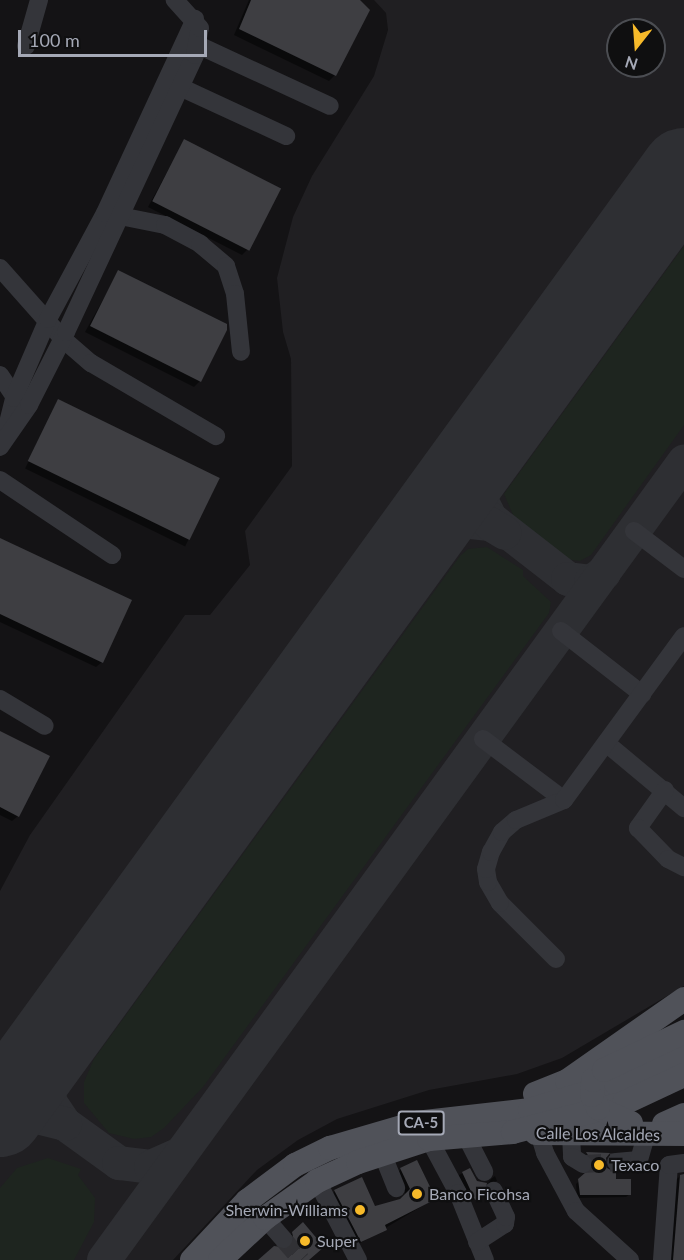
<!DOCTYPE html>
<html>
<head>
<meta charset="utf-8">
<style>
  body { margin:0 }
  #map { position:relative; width:684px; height:1260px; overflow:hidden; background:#141315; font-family:Lato,sans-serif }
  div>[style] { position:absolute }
  .built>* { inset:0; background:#201f22 }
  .green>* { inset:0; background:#1e251f }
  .shadow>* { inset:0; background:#0007; transform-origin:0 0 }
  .taxiway>* { height:34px; margin:-17px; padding:0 17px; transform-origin:17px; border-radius:17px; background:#2e2f33 }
  .runway>* { height:86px; margin:-43px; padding:0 43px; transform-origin:43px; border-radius:43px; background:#2e2f33 }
  .building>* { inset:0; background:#3e3e42; transform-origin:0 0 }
  .minor-tunnel>* { height:18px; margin-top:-9px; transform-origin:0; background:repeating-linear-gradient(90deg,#313135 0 18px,transparent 0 27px) }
  .minor>* { height:18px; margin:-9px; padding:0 9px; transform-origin:9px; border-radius:9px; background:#34353a }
  .major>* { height:24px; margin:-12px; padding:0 12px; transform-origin:12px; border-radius:12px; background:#505259 }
  .major-bridge>* { height:24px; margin:-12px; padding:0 12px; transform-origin:12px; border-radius:12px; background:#505259 }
  .dots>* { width:16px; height:16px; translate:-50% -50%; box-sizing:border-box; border:3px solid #0f0f10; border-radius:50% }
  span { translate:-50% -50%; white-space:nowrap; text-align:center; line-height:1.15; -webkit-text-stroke:4.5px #0f0f10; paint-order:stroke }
  .shield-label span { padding:2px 4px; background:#0f0f10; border:2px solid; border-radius:4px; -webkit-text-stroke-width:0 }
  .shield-label { font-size:15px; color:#a5a9b6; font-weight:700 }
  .street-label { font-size:16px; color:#a5a9b6 }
  .poi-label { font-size:16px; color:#a5a9b6 }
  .left { translate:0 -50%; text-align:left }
  .right { translate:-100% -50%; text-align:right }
  .north { position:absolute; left:606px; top:18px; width:60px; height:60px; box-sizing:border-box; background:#0f0f10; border:2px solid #4b4d52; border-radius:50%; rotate:197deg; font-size:16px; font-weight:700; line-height:24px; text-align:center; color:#a5a9b6 }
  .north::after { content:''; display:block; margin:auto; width:21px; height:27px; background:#f7ba2a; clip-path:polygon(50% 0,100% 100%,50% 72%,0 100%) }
  .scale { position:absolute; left:18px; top:30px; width:189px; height:27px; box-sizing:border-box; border:3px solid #a5a9b6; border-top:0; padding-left:8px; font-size:18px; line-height:21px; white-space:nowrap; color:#a5a9b6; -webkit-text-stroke:4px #0f0f10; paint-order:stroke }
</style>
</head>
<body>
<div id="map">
  <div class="built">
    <i style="clip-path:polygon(evenodd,374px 0,684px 0,684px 986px,562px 1058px,517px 1074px,429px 1090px,337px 1119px,298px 1140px,257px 1170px,173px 1260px,0 1260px,0 891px,30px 835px,185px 615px,210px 615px,250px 565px,245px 531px,292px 466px,291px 359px,283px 332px,277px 278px,293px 217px,312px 176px,374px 76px,388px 30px,386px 13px,374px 0,618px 30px,654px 30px,654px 66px,618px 66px,618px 30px)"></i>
  </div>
  <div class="green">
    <i style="clip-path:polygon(684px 246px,684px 425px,591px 555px,580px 561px,564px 559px,516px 522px,504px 494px)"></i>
    <i style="clip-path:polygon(487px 547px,523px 570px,523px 576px,551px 602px,549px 613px,203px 1087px,164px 1128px,151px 1137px,134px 1139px,109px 1133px,84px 1103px,84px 1082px,94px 1059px,460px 556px,468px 549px)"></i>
    <i style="clip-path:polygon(48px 1158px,81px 1169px,78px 1175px,95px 1198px,94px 1222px,74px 1260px,0 1260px,0 1188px,17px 1168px)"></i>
  </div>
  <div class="shadow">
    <i style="clip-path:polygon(249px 0,358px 0,335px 75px,329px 81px,234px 35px)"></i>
    <i style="clip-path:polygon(184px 141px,248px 249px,242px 255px,148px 207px)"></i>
    <i style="clip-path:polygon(119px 271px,200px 381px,194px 387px,85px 332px)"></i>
    <i style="left:58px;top:401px;width:178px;height:75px;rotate:26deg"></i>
    <i style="clip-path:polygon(0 540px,102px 662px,96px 667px,0 622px)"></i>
    <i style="clip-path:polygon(0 732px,18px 816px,12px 821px,0 815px)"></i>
    <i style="clip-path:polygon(586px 1154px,608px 1154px,603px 1164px,630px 1194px,626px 1197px,577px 1198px,576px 1184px,592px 1169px,583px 1157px)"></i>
    <i style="clip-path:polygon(401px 1169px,434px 1199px,357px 1245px,331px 1196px,335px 1191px,375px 1208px,401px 1199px,406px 1195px,397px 1174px)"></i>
    <i style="left:469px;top:1170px;width:28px;height:14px;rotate:63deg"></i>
    <i style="clip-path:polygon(495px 1176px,497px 1181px,488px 1184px,491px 1179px)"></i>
    <i style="clip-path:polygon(680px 1176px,684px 1177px,684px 1260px,666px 1260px,674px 1182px)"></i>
    <i style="clip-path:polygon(293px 1233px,308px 1260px,260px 1260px,289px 1249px,288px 1237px)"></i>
  </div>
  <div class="taxiway">
    <i style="left:482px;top:449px;width:26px;rotate:103deg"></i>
    <i style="left:476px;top:474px;width:18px;rotate:87deg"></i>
    <i style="left:477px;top:492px;width:30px;rotate:63deg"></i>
    <i style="left:491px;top:519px;width:98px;rotate:37.9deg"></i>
    <i style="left:568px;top:579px;width:23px;rotate:7deg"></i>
    <i style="left:591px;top:582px;width:16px;rotate:-35deg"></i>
    <i style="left:416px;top:540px;width:23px;rotate:-31deg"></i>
    <i style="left:436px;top:528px;width:26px;rotate:-16deg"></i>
    <i style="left:461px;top:521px;width:29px;rotate:6deg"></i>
    <i style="left:490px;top:524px;width:17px;rotate:31deg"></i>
    <i style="left:46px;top:1050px;width:52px;rotate:85.6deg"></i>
    <i style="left:50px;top:1102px;width:27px;rotate:56deg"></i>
    <i style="left:65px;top:1124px;width:67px;rotate:35.8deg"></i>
    <i style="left:119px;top:1163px;width:32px;rotate:7deg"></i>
    <i style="left:151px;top:1167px;width:32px;rotate:-24deg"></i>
    <i style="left:0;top:1126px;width:38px;rotate:-14deg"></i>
    <i style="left:37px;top:1117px;width:29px;rotate:14deg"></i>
    <i style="left:104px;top:1260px;width:987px;rotate:-53.99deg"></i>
  </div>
  <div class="runway">
    <i style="left:0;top:1114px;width:1165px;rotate:-54.04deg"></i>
  </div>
  <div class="building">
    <i style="clip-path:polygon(251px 0,360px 0,370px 10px,336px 76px,239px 29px)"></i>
    <i style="left:184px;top:139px;width:109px;height:70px;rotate:27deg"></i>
    <i style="clip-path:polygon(118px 270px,227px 324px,227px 330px,201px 382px,90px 326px)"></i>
    <i style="left:58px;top:399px;width:180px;height:69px;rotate:26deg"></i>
    <i style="clip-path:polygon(0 538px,132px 600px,103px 663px,0 614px)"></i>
    <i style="clip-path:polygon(0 731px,50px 756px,19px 817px,0 807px)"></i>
    <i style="clip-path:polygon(586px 1152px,610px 1153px,606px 1158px,607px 1168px,616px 1173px,616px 1179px,631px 1179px,631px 1195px,580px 1195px,578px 1179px,594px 1165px)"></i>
    <i style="clip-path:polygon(417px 1160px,436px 1199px,385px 1225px,387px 1230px,361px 1242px,334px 1190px,362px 1177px,375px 1206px,400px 1199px,410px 1189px,400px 1168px)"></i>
    <i style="clip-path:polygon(470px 1168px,477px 1181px,487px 1183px,484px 1196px,475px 1200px,462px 1172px)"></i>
    <i style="clip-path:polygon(684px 1174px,684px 1260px,673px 1260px,680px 1175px)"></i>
    <i style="clip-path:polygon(303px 1222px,324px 1247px,309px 1260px,258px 1260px,274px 1246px,290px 1248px,294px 1242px,292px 1232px)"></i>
  </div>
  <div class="minor-tunnel">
    <i style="left:583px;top:1164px;width:33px;rotate:-3deg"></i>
    <i style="left:283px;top:1239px;width:28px;rotate:49deg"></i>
  </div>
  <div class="minor">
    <i style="left:198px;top:45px;width:145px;rotate:24.8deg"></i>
    <i style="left:26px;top:46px;width:48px;rotate:-74.2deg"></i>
    <i style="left:180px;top:87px;width:117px;rotate:24.8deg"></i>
    <i style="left:110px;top:214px;width:56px;rotate:11.3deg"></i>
    <i style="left:165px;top:225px;width:40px;rotate:28deg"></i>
    <i style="left:200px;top:244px;width:34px;rotate:40deg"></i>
    <i style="left:226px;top:266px;width:29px;rotate:72deg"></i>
    <i style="left:235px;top:294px;width:58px;rotate:84.1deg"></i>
    <i style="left:0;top:268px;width:95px;rotate:48.4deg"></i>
    <i style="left:63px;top:339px;width:37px;rotate:41deg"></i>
    <i style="left:91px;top:363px;width:145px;rotate:30.3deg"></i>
    <i style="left:0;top:375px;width:36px;rotate:56deg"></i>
    <i style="left:6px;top:431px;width:34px;rotate:-76deg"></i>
    <i style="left:14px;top:398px;width:86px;rotate:-66.7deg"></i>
    <i style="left:48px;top:319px;width:120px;rotate:-61.7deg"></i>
    <i style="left:105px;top:213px;width:214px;rotate:-65.1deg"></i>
    <i style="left:0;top:447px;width:51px;rotate:-55.4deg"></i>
    <i style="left:29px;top:405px;width:82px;rotate:-63.1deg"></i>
    <i style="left:66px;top:332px;width:306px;rotate:-65deg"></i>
    <i style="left:195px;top:55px;width:27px;rotate:-80deg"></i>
    <i style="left:200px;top:28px;width:38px;rotate:-132deg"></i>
    <i style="left:0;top:480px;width:135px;rotate:33.8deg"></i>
    <i style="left:634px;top:531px;width:63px;rotate:37.2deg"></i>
    <i style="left:561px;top:631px;width:103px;rotate:37.9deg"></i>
    <i style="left:0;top:699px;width:52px;rotate:31deg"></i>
    <i style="left:483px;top:739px;width:101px;rotate:37deg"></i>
    <i style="left:606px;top:743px;width:102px;rotate:39.8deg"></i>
    <i style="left:665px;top:790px;width:47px;rotate:125.4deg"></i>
    <i style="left:638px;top:828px;width:43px;rotate:45.9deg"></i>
    <i style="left:668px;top:859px;width:18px;rotate:27deg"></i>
    <i style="left:556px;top:959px;width:79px;rotate:-135deg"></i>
    <i style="left:500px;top:903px;width:24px;rotate:-120deg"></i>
    <i style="left:488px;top:882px;width:13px;rotate:-99deg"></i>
    <i style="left:486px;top:869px;width:18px;rotate:-74deg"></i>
    <i style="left:491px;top:852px;width:23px;rotate:-61deg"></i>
    <i style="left:502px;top:832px;width:18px;rotate:-41deg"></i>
    <i style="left:516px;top:820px;width:52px;rotate:-22.6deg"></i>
    <i style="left:564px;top:800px;width:203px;rotate:-53.8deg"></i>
    <i style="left:539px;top:1133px;width:21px;rotate:73deg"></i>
    <i style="left:545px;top:1153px;width:66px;rotate:61.9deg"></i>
    <i style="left:576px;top:1211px;width:73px;rotate:42.2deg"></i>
    <i style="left:571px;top:1135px;width:22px;rotate:87deg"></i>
    <i style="left:572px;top:1157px;width:13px;rotate:32deg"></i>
    <i style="left:467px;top:1138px;width:38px;rotate:63deg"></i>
    <i style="left:429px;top:1139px;width:61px;rotate:61.8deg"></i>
    <i style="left:458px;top:1193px;width:72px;rotate:68.1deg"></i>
    <i style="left:382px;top:1153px;width:38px;rotate:68deg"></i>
    <i style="left:616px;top:1162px;width:23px;rotate:-5deg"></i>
    <i style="left:639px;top:1160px;width:26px;rotate:-74deg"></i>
    <i style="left:317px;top:1181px;width:89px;rotate:62.6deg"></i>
    <i style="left:265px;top:1218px;width:28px;rotate:49deg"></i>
    <i style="left:477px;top:1242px;width:33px;rotate:-33deg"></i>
    <i style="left:505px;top:1224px;width:7px;rotate:-82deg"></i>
    <i style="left:506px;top:1217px;width:29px;rotate:-115deg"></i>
    <i style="left:662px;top:1260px;width:95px;rotate:-85.8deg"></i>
    <i style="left:669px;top:1165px;width:15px;rotate:-8deg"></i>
  </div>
  <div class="major">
    <i style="left:535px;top:1094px;width:35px;rotate:-22deg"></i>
    <i style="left:567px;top:1081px;width:143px;rotate:-35deg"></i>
    <i style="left:664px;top:1124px;width:22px;rotate:-24deg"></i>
    <i style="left:536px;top:1133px;width:148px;rotate:0.4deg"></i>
    <i style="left:192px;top:1260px;width:81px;rotate:-47deg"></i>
    <i style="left:247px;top:1201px;width:60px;rotate:-36.9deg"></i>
    <i style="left:295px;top:1165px;width:39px;rotate:-26deg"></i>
    <i style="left:330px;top:1148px;width:90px;rotate:-16.2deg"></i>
    <i style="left:416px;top:1123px;width:115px;rotate:-6.5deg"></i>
    <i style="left:530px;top:1110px;width:90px;rotate:-16.8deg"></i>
    <i style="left:616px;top:1084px;width:76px;rotate:-25.9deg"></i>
    <i style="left:220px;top:1260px;width:62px;rotate:-43deg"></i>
    <i style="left:265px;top:1218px;width:64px;rotate:-35.4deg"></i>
    <i style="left:317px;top:1181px;width:45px;rotate:-24.9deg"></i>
    <i style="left:358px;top:1162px;width:75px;rotate:-17.9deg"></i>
    <i style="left:429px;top:1139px;width:84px;rotate:-4.8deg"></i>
    <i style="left:513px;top:1132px;width:115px;rotate:-14.6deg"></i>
    <i style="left:624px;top:1103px;width:66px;rotate:-25deg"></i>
  </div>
  <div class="major-bridge">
    <i style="left:631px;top:1123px;width:36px;rotate:-156deg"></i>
    <i style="left:598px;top:1108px;width:14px;rotate:-115deg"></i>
    <i style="left:592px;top:1095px;width:15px;rotate:-86deg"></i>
    <i style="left:593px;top:1080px;width:15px;rotate:-42deg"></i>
    <i style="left:604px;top:1070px;width:89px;rotate:-25.4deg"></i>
  </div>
  <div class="dots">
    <i style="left:599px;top:1165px;background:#f7ba2a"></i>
    <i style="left:417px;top:1194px;background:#f7ba2a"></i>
    <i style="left:360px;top:1210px;background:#f7ba2a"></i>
    <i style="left:305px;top:1241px;background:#f7ba2a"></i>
  </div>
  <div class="shield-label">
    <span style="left:421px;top:1123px">CA-5</span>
  </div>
  <div class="street-label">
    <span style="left:598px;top:1134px;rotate:1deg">Calle Los Alcaldes</span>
  </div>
  <div class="poi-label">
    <span class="left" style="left:611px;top:1165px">Texaco</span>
    <span class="left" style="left:429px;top:1194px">Banco Ficohsa</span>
    <span class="right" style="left:348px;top:1210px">Sherwin-Williams</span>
    <span class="left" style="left:317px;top:1241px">Super</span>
  </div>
  <div class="north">N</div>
  <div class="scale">100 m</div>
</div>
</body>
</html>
